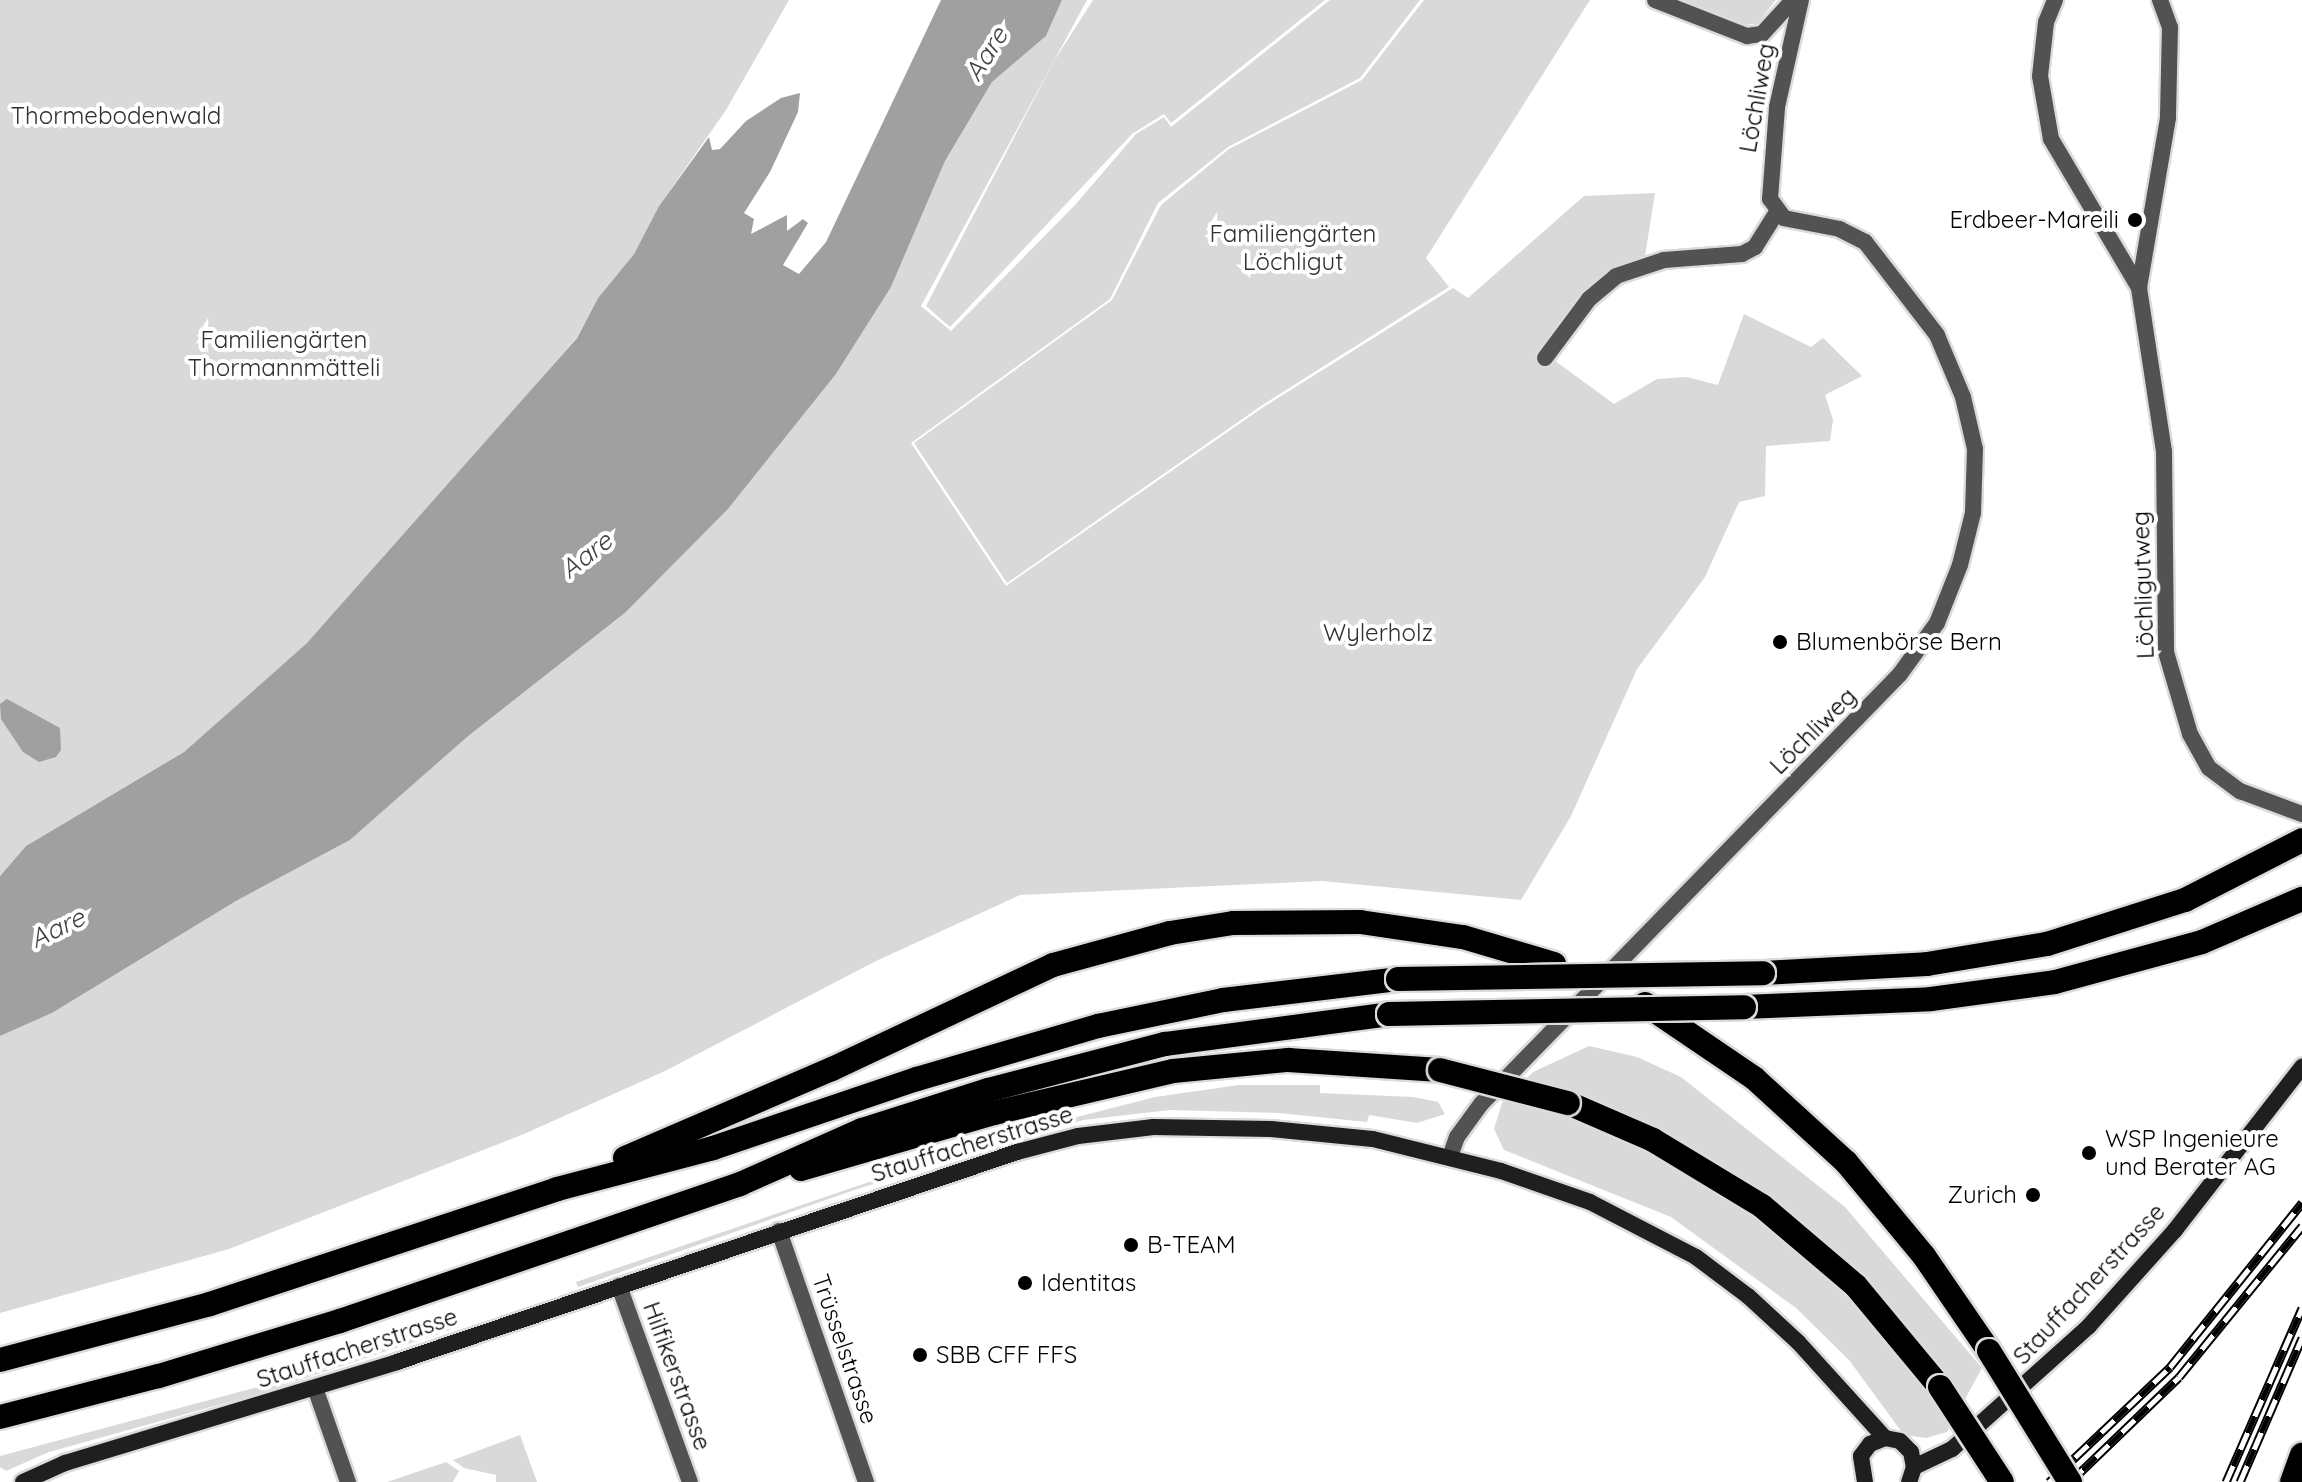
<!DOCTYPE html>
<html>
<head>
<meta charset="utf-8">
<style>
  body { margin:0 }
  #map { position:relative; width:2302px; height:1482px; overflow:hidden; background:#fff; font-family:Quicksand,sans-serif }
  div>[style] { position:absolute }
  .green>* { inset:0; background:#d9d9d9 }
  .water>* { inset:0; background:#a0a0a0 }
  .roads { filter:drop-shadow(2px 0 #dbdbdb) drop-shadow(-2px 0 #dbdbdb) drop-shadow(0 2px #dbdbdb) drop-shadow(0 -2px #dbdbdb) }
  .street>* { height:16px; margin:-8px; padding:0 8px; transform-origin:8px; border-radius:8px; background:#525252 }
  .secondary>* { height:16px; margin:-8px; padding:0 8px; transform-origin:8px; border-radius:8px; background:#1f1f1f }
  .highway>* { height:24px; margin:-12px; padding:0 12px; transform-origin:12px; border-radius:12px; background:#000 }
  .rail>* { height:9px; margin-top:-4.5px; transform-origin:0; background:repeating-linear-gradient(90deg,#fff 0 18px,#000 0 36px); box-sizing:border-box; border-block:2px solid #000 }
  .bridges { filter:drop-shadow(2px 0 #dbdbdb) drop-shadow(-2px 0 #dbdbdb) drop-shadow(0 2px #dbdbdb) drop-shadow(0 -2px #dbdbdb) }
  .highway-bridge>* { height:24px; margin:-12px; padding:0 12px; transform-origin:12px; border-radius:12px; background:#000 }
  .dots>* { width:22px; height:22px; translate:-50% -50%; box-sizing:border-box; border:4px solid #fff; border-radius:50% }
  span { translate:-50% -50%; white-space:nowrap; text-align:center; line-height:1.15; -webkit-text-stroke:8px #fff; paint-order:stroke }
  .street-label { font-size:24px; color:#000 }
  .park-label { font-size:24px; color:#303030 }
  .poi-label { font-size:24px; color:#000 }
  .right { translate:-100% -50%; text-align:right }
  .left { translate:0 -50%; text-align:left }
  .water-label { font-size:26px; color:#414141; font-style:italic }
</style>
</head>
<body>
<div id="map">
  <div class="green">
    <i style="clip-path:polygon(0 0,789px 0,726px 110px,659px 206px,634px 254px,598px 298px,577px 337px,404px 539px,307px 643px,184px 752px,26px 846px,0 876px)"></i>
    <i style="clip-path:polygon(1062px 0,1087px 0,921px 306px,951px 331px,1075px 205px,1136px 134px,1164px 117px,1171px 127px,1330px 0,1420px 0,1360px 78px,1228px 147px,1158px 203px,1110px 299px,911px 443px,1006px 586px,1262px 408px,1453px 288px,1468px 298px,1584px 196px,1655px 193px,1645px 256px,1615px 268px,1543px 352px,1614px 404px,1657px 379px,1687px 377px,1718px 385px,1744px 314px,1811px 347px,1823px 338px,1862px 376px,1825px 395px,1833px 420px,1830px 441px,1766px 446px,1765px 496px,1739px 502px,1705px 577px,1637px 669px,1571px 816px,1521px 900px,1322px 881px,1020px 895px,876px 961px,665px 1071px,524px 1134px,229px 1249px,0 1313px,0 1036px,52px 1013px,236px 901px,350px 840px,467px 737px,626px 612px,728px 509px,836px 374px,891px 287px,945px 161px,992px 82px,1046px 36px)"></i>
    <i style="clip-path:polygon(1093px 0,1325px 0,1171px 123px,1164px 114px,1132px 134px,950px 327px,926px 306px,1054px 61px)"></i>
    <i style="clip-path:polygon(1424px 0,1590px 0,1426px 258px,1449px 287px,1261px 406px,1007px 583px,914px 443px,1112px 300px,1161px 205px,1229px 149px,1362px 80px)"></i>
    <i style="clip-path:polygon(1673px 0,1776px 0,1757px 24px,1742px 25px)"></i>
    <i style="clip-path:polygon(1589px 1046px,1637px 1057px,1681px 1077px,1845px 1207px,1982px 1368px,1947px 1432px,1926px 1438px,1904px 1435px,1849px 1360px,1796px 1308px,1671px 1217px,1504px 1150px,1494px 1129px,1502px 1103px,1533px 1072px)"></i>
    <i style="clip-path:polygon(1239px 1085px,1320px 1085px,1320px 1093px,1414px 1097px,1438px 1102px,1445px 1114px,1417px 1123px,1369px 1115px,1367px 1122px,1279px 1113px,1170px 1110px,1083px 1120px,857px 1189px,578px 1287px,576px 1282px,1007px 1135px,1155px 1097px)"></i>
    <i style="clip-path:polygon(457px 1322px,459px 1327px,261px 1393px,49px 1452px,6px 1471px,0 1467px,0 1456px,258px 1387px)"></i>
    <i style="clip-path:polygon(520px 1435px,537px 1482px,496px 1482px,496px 1475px,464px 1468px,453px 1460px)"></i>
    <i style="clip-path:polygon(446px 1462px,459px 1471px,453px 1482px,387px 1482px)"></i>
  </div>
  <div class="water">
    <i style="clip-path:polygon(941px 0,1062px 0,1046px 36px,992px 82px,945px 161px,891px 287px,836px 374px,728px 509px,626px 612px,467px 737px,350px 840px,236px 901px,52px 1013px,0 1036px,0 876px,26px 846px,184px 752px,307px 643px,577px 338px,598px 298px,634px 254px,659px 206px,709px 137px,712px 150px,720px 149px,746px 121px,781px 98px,800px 93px,798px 112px,770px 172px,744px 213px,754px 219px,751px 234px,787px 215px,787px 231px,803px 219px,808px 223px,783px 265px,799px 274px,826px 242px)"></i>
    <i style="clip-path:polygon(7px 699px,60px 728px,61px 750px,56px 757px,39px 762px,23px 752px,1px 719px,0 704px)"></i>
  </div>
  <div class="roads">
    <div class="street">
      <i style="left:1655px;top:0;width:99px;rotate:21.4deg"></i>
      <i style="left:1747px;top:36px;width:15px;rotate:-8deg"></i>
      <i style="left:1762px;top:34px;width:46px;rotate:-47.6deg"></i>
      <i style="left:2055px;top:0;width:24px;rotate:112deg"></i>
      <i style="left:2046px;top:22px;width:54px;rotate:96.3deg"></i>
      <i style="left:2040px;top:76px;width:64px;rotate:80.1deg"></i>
      <i style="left:2051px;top:139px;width:173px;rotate:59.4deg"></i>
      <i style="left:2160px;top:0;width:29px;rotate:70deg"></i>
      <i style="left:2170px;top:27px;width:91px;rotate:91.3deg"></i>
      <i style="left:2168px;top:118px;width:172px;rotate:99.7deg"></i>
      <i style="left:2139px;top:288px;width:166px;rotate:81.3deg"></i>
      <i style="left:2164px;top:452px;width:200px;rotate:89.4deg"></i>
      <i style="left:2166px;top:652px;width:85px;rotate:73.7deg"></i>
      <i style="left:2190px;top:734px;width:39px;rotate:61deg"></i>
      <i style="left:2209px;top:768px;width:39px;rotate:37deg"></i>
      <i style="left:2240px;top:791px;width:66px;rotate:20.4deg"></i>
      <i style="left:1545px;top:358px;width:74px;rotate:-53.3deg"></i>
      <i style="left:1589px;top:299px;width:35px;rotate:-40deg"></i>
      <i style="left:1616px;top:276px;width:51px;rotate:-18.4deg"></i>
      <i style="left:1664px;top:260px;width:78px;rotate:-4.4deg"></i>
      <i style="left:1742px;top:254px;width:15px;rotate:-28deg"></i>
      <i style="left:1755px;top:247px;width:41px;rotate:-57.8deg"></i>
      <i style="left:1450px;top:1157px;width:21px;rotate:-71deg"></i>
      <i style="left:1457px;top:1137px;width:41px;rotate:-54deg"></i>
      <i style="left:1481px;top:1104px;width:600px;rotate:-45.74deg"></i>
      <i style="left:1900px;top:674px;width:63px;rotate:-54deg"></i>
      <i style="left:1937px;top:623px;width:62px;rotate:-68.4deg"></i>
      <i style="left:1960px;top:565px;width:54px;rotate:-76deg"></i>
      <i style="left:1973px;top:513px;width:64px;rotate:-88.2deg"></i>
      <i style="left:1975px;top:449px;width:53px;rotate:-103deg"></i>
      <i style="left:1963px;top:397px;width:67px;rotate:-112.8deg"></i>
      <i style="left:1937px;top:335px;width:118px;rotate:-127.7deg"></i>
      <i style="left:1865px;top:242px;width:28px;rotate:-153deg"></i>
      <i style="left:1840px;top:229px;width:57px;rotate:-168.9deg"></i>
      <i style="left:1784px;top:218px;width:24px;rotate:-126deg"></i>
      <i style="left:1770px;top:199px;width:92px;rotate:-85.6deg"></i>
      <i style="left:1777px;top:107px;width:110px;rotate:-77.4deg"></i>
      <i style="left:779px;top:1231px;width:266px;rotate:70.9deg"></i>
      <i style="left:619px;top:1286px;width:208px;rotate:70.1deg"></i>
      <i style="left:315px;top:1388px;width:100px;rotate:70.7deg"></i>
    </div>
    <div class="secondary">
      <i style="left:1914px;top:1467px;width:42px;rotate:-25.3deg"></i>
      <i style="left:1952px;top:1449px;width:184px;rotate:-41.9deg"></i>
      <i style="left:2089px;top:1326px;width:129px;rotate:-48.1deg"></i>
      <i style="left:2175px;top:1230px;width:207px;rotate:-52.1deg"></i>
      <i style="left:23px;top:1482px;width:46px;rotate:-24.3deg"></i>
      <i style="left:65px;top:1463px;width:347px;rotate:-16.9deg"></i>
      <i style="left:397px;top:1362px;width:655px;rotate:-18.71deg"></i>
      <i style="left:1017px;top:1152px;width:63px;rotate:-14.7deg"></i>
      <i style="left:1078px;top:1136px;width:76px;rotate:-6.8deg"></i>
      <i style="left:1153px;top:1127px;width:118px;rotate:1deg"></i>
      <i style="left:1271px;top:1129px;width:102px;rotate:5.6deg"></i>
      <i style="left:1373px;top:1139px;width:132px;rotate:14deg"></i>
      <i style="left:1501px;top:1171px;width:94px;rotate:19.2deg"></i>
      <i style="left:1590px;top:1202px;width:119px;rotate:27.4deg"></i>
      <i style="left:1696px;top:1257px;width:65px;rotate:36.9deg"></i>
      <i style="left:1748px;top:1296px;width:68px;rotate:42.6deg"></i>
      <i style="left:1798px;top:1342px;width:130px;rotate:47.8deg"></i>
      <i style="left:1865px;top:1482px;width:26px;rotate:-99deg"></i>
      <i style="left:1861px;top:1456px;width:15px;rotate:-53deg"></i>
      <i style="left:1870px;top:1444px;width:16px;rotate:-22deg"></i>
      <i style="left:1885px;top:1438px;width:15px;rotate:11deg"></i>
      <i style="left:1900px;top:1441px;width:16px;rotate:45deg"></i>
      <i style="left:1911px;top:1452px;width:15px;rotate:79deg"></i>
      <i style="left:1914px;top:1467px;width:16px;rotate:108deg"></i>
    </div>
    <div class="highway">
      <i style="left:1763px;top:973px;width:164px;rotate:-3.1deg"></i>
      <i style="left:1927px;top:964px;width:122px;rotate:-9.5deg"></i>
      <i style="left:2047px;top:944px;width:145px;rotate:-17.7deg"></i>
      <i style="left:2185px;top:900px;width:131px;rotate:-27.1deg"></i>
      <i style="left:1645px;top:1004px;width:132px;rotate:34.2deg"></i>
      <i style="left:1754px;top:1078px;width:125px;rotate:42.4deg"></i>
      <i style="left:1846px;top:1162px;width:122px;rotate:50.3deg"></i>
      <i style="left:1924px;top:1256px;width:115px;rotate:55.6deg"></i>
      <i style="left:1744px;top:1007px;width:187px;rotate:-2.4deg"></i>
      <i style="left:1931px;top:999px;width:125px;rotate:-7.8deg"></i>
      <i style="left:2055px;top:982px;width:152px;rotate:-15.2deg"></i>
      <i style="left:2202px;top:942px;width:109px;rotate:-23.3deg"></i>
      <i style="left:1568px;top:1103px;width:93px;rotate:23.5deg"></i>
      <i style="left:1653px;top:1140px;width:127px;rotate:31.2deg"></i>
      <i style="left:1762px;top:1206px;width:123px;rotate:40.4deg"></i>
      <i style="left:1856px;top:1286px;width:131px;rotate:50.3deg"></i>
      <i style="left:625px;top:1158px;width:225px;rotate:-23.3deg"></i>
      <i style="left:832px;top:1069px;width:244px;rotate:-25.2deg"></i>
      <i style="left:1053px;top:965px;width:121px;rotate:-15.3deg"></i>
      <i style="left:1170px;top:933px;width:64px;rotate:-9deg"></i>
      <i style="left:1233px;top:923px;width:127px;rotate:-0.5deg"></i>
      <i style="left:1360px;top:922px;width:104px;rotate:8.3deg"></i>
      <i style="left:1463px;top:937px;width:95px;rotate:16.5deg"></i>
      <i style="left:801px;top:1169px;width:201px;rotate:-16.2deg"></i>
      <i style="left:994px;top:1113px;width:184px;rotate:-13.2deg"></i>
      <i style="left:1173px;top:1071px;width:116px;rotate:-5.5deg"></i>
      <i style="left:1288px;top:1060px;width:152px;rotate:3.8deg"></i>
      <i style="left:0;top:1360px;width:217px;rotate:-14.9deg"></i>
      <i style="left:210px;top:1304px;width:366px;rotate:-18.3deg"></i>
      <i style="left:557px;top:1189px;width:161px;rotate:-14.7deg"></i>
      <i style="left:713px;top:1148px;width:215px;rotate:-18.7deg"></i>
      <i style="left:917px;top:1079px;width:189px;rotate:-16.3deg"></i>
      <i style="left:1098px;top:1026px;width:128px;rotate:-11.7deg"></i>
      <i style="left:1223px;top:1000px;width:176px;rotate:-6.8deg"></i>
      <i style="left:0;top:1417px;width:164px;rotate:-14.5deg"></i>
      <i style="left:159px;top:1376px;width:189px;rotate:-16.9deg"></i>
      <i style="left:340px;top:1321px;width:423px;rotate:-18.9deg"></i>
      <i style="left:740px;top:1184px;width:133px;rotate:-23.9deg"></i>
      <i style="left:862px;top:1130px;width:132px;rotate:-17.6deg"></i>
      <i style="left:988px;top:1090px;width:183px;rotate:-14.6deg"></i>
      <i style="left:1165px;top:1044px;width:226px;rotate:-7.6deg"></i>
      <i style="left:2292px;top:1482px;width:29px;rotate:-70deg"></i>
    </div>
  </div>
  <div class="rail">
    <i style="left:2049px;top:1482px;width:167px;rotate:-43.5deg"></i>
    <i style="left:2170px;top:1367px;width:211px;rotate:-51.2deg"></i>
    <i style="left:2070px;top:1482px;width:151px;rotate:-43.9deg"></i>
    <i style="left:2179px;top:1377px;width:195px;rotate:-50.8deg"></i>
    <i style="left:2226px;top:1482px;width:190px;rotate:-66.4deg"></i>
    <i style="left:2240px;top:1482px;width:157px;rotate:-66.7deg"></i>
  </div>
  <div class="bridges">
    <div class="highway-bridge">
      <i style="left:1398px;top:979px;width:365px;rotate:-0.9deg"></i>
      <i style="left:1389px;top:1014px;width:355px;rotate:-1.1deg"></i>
      <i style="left:1440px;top:1070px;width:132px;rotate:14.5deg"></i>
      <i style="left:1989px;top:1351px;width:154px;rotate:58.3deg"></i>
      <i style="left:1940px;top:1387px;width:113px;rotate:56.9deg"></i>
    </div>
  </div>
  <div class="dots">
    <i style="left:2135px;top:220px;background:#000"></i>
    <i style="left:1780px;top:642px;background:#000"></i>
    <i style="left:2089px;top:1153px;background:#000"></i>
    <i style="left:2033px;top:1195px;background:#000"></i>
    <i style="left:1131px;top:1245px;background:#000"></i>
    <i style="left:1025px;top:1283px;background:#000"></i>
    <i style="left:920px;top:1355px;background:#000"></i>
  </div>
  <div class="street-label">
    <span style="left:1757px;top:98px;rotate:-80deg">Löchliweg</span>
    <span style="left:2143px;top:585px;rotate:-92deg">Löchligutweg</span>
    <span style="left:1813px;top:731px;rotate:-45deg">Löchliweg</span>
    <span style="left:972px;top:1144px;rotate:-17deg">Stauffacherstrasse</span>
    <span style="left:2089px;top:1284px;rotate:-47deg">Stauffacherstrasse</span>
    <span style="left:357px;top:1348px;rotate:-18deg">Stauffacherstrasse</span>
    <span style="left:845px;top:1349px;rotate:71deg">Trüsselstrasse</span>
    <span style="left:677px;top:1376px;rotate:70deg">Hilfikerstrasse</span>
  </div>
  <div class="park-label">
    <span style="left:116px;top:116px">Thormebodenwald</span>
    <span style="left:1293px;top:248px">Familiengärten<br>Löchligut</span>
    <span style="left:284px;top:354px">Familiengärten<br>Thormannmätteli</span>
    <span style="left:1378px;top:633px">Wylerholz</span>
  </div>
  <div class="poi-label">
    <span class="right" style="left:2119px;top:220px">Erdbeer-Mareili</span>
    <span class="left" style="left:1796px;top:642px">Blumenbörse Bern</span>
    <span class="left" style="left:2105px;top:1153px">WSP Ingenieure<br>und Berater AG</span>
    <span class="right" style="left:2017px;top:1195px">Zurich</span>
    <span class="left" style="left:1147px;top:1245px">B-TEAM</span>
    <span class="left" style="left:1041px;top:1283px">Identitas</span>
    <span class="left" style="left:936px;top:1355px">SBB CFF FFS</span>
  </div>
  <div class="water-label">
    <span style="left:986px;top:54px;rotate:-58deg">Aare</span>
    <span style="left:586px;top:555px;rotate:-38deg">Aare</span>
    <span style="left:57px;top:928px;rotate:-26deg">Aare</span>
  </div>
</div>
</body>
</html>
